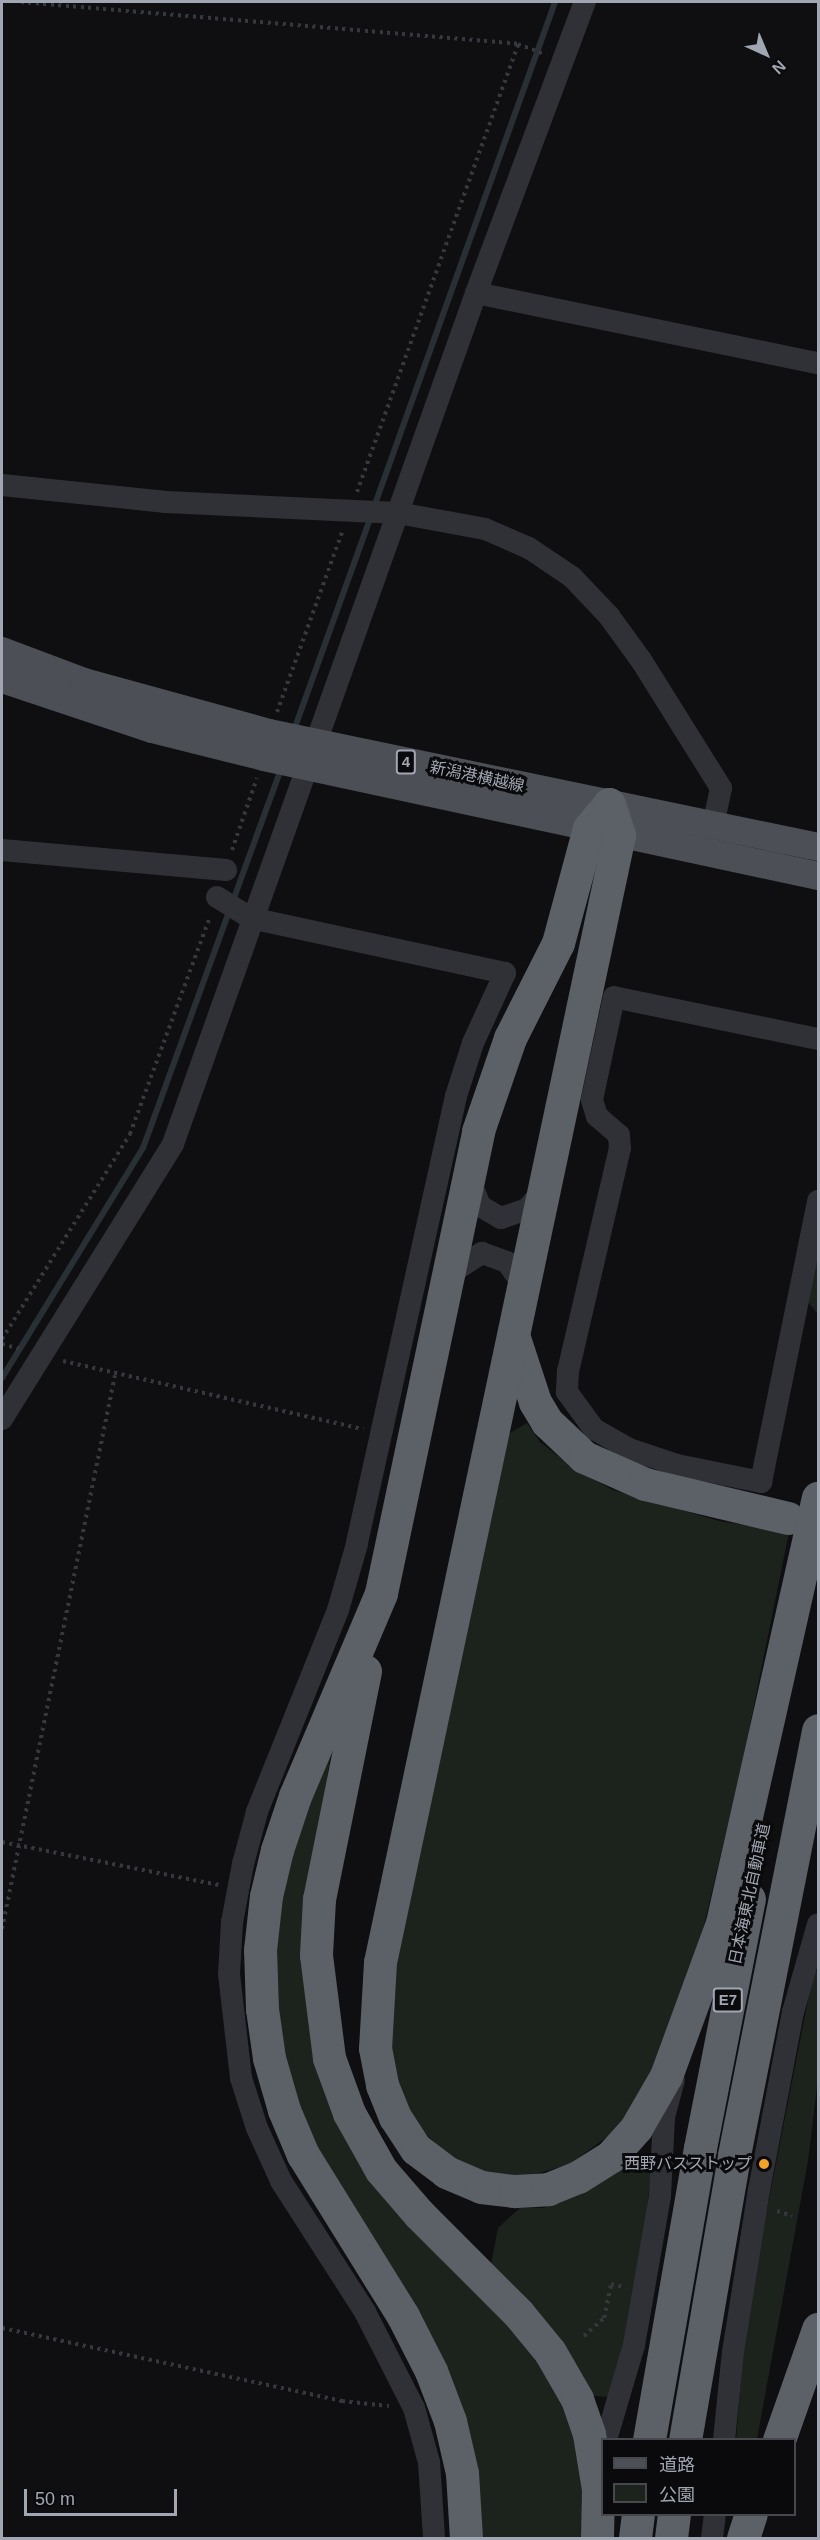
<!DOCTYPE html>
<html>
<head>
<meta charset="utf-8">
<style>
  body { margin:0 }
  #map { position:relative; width:820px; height:2540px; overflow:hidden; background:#0f0f11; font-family:Helvetica,"Noto Sans JP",sans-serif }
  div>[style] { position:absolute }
  .green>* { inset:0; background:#1c231c }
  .stream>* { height:6px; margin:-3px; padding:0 3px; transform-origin:3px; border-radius:3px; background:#283036 }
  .path>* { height:4px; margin-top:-2px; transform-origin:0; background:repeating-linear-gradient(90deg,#36383d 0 3px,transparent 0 7.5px) }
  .minor>* { height:22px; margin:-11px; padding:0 11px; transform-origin:11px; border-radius:11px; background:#303136 }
  .major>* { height:28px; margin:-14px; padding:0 14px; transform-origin:14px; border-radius:14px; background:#4c4f55 }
  .highway>* { height:33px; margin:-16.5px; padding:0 16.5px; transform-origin:16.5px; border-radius:16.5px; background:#5c6067 }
  .dots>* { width:16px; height:16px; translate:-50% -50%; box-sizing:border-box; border:3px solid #0a0a0c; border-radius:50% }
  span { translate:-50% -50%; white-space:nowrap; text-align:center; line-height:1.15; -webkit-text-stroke:6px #0a0a0c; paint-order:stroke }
  .shield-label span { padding:2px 4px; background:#0a0a0c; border:2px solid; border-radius:4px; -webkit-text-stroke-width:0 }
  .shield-label { font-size:15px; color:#a0a6b2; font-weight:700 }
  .street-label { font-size:16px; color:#a0a6b2 }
  .poi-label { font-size:16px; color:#a0a6b2 }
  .right { translate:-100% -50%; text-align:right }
  .frame { position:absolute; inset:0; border:3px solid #a0a6b2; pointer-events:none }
  .legend { position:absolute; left:601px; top:2438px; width:195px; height:78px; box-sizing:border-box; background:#0a0a0c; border:2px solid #46484e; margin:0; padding:8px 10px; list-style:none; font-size:18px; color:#a0a6b2 }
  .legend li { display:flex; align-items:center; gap:12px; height:30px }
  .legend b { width:30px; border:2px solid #46484e }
  .north { position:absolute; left:736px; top:24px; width:60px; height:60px; -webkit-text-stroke:4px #0a0a0c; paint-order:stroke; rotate:136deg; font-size:16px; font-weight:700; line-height:24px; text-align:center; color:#a0a6b2 }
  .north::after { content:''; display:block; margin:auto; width:21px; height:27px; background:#a0a6b2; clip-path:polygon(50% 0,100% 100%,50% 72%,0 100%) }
  .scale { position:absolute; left:24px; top:2489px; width:153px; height:27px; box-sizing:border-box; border:3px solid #a0a6b2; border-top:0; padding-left:8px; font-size:18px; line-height:21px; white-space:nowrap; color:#a0a6b2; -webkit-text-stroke:4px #0a0a0c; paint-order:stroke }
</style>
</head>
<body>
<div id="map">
  <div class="green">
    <i style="clip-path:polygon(818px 1233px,818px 1311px,816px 1312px,804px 1297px)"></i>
    <i style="clip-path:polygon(527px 1423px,540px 1442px,576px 1470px,613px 1490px,719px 1521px,789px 1532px,742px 1764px,700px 1942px,645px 2090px,615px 2131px,570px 2164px,529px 2176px,497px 2177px,452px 2160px,417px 2125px,397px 2090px,388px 2026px,395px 1966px,505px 1436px)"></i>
    <i style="clip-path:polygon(331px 1753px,320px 1823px,328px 2092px,540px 2354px,574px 2419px,583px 2492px,581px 2538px,481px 2538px,476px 2467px,290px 2096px,274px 2011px,270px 1927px,299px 1812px)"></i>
    <i style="clip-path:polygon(814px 1970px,818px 1971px,818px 2078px,808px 2161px,757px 2439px,736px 2440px,746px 2316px)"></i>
    <i style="clip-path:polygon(632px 2152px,653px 2159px,634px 2312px,608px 2397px,584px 2395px,491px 2265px,498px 2228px,521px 2207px,543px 2208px,595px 2185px)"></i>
  </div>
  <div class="stream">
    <i style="left:374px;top:507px;width:536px;rotate:-70.28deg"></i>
    <i style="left:294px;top:730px;width:227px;rotate:-70.2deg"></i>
    <i style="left:2px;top:1378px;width:270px;rotate:-58.5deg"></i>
    <i style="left:143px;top:1148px;width:404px;rotate:-70deg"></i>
  </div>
  <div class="path">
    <i style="left:21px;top:2px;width:499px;rotate:4.8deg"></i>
    <i style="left:518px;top:44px;width:30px;rotate:21deg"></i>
    <i style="left:357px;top:492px;width:476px;rotate:-70.2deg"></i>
    <i style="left:277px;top:712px;width:194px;rotate:-70.1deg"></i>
    <i style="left:232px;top:850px;width:76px;rotate:-70.9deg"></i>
    <i style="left:2px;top:1339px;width:242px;rotate:-58deg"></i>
    <i style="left:130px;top:1134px;width:231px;rotate:-69.8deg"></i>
    <i style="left:2px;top:1344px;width:20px;rotate:15deg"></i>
    <i style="left:63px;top:1361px;width:308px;rotate:12.8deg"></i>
    <i style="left:2px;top:1842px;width:221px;rotate:11.2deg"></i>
    <i style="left:2px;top:1929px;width:565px;rotate:-78.47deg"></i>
    <i style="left:777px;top:2211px;width:16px;rotate:18deg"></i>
    <i style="left:2px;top:2328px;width:348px;rotate:12.1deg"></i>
    <i style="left:342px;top:2401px;width:47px;rotate:6.1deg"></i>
    <i style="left:584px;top:2336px;width:27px;rotate:-42deg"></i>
    <i style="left:604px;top:2318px;width:35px;rotate:-78deg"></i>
    <i style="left:611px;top:2284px;width:13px;rotate:13deg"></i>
  </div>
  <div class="minor">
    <i style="left:476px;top:293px;width:349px;rotate:11.6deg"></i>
    <i style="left:2px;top:485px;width:165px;rotate:5.9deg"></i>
    <i style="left:166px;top:502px;width:232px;rotate:2.7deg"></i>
    <i style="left:398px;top:513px;width:88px;rotate:10.4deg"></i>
    <i style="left:485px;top:529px;width:48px;rotate:23.4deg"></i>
    <i style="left:529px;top:548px;width:52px;rotate:34deg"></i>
    <i style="left:572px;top:577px;width:54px;rotate:46.5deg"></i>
    <i style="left:609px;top:616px;width:54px;rotate:54deg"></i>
    <i style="left:641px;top:660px;width:151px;rotate:58deg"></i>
    <i style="left:721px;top:788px;width:38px;rotate:102deg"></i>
    <i style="left:2px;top:850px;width:225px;rotate:5.1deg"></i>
    <i style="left:217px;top:897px;width:40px;rotate:32deg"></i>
    <i style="left:251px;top:918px;width:260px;rotate:12.2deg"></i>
    <i style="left:505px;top:973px;width:77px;rotate:114.6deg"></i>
    <i style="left:473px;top:1043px;width:56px;rotate:107.8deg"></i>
    <i style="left:456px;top:1096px;width:459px;rotate:102.5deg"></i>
    <i style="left:357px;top:1544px;width:69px;rotate:106.1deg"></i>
    <i style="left:338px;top:1610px;width:218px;rotate:111.9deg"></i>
    <i style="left:257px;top:1812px;width:54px;rotate:105.1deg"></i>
    <i style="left:243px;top:1864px;width:59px;rotate:100.7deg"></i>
    <i style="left:232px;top:1922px;width:52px;rotate:93.3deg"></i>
    <i style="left:229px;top:1974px;width:105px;rotate:83.4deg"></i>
    <i style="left:241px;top:2078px;width:52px;rotate:72.3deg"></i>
    <i style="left:257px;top:2128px;width:58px;rotate:65.6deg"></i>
    <i style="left:281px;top:2181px;width:156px;rotate:57.3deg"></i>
    <i style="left:365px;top:2312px;width:108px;rotate:63deg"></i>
    <i style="left:414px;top:2408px;width:56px;rotate:74.5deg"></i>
    <i style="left:429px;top:2462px;width:76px;rotate:86.2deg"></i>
    <i style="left:818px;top:1039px;width:208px;rotate:-168.4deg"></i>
    <i style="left:614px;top:997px;width:105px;rotate:102.1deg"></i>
    <i style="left:592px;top:1100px;width:17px;rotate:73deg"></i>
    <i style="left:597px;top:1116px;width:29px;rotate:41deg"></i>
    <i style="left:619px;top:1135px;width:13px;rotate:86deg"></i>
    <i style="left:620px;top:1148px;width:229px;rotate:103.1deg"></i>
    <i style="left:568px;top:1371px;width:21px;rotate:93deg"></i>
    <i style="left:567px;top:1392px;width:46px;rotate:53.9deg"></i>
    <i style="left:594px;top:1429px;width:40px;rotate:29.7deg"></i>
    <i style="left:629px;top:1449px;width:51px;rotate:18.4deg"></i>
    <i style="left:677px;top:1465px;width:86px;rotate:11.4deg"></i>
    <i style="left:761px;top:1482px;width:287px;rotate:-78.5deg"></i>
    <i style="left:468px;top:1176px;width:32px;rotate:68deg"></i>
    <i style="left:480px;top:1206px;width:24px;rotate:30deg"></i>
    <i style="left:501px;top:1218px;width:28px;rotate:-19deg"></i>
    <i style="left:527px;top:1209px;width:21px;rotate:-49deg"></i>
    <i style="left:449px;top:1283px;width:16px;rotate:-60deg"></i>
    <i style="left:457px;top:1269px;width:30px;rotate:-33deg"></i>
    <i style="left:482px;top:1253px;width:27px;rotate:20deg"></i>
    <i style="left:507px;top:1262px;width:28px;rotate:55deg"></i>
    <i style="left:2px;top:1419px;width:324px;rotate:-58.1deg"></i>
    <i style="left:173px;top:1144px;width:903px;rotate:-70.4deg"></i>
    <i style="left:476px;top:293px;width:311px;rotate:-69.5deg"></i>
    <i style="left:606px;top:2440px;width:99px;rotate:-73.6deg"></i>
    <i style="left:634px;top:2345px;width:151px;rotate:-80.1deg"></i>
    <i style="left:660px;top:2196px;width:79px;rotate:-87.1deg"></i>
    <i style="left:664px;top:2117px;width:38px;rotate:-75deg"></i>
    <i style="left:724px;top:2440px;width:88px;rotate:-84.2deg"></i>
    <i style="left:733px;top:2352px;width:164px;rotate:-80.9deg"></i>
    <i style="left:759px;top:2190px;width:181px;rotate:-79.2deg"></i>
    <i style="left:793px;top:2012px;width:91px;rotate:-74.1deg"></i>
    <i style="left:712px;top:2538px;width:24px;rotate:-83deg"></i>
  </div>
  <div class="major">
    <i style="left:2px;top:651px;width:88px;rotate:20.7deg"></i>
    <i style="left:84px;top:682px;width:192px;rotate:15.4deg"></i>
    <i style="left:269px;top:733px;width:561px;rotate:11.73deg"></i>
    <i style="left:2px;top:679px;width:158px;rotate:18.4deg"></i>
    <i style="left:152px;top:729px;width:115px;rotate:14deg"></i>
    <i style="left:264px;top:757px;width:567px;rotate:12.12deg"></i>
  </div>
  <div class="highway">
    <i style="left:514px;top:1338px;width:67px;rotate:71.8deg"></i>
    <i style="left:535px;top:1402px;width:23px;rotate:59deg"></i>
    <i style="left:547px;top:1422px;width:51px;rotate:43.4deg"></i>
    <i style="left:584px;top:1457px;width:67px;rotate:23.9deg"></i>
    <i style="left:645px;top:1484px;width:147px;rotate:13.4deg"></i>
    <i style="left:365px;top:1671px;width:233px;rotate:101.4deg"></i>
    <i style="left:319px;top:1899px;width:56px;rotate:93.1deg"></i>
    <i style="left:316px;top:1955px;width:104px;rotate:82.8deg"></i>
    <i style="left:329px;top:2058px;width:59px;rotate:70deg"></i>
    <i style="left:349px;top:2113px;width:65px;rotate:60.7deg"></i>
    <i style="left:381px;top:2170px;width:58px;rotate:49.2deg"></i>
    <i style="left:419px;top:2214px;width:140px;rotate:45deg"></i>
    <i style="left:518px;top:2313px;width:50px;rotate:50.6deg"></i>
    <i style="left:550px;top:2352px;width:54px;rotate:60.1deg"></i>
    <i style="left:577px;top:2399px;width:37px;rotate:71deg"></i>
    <i style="left:589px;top:2434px;width:56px;rotate:80.7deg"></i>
    <i style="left:598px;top:2489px;width:49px;rotate:91.2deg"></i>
    <i style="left:649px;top:2440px;width:296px;rotate:-80.1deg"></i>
    <i style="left:700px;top:2148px;width:254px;rotate:-78.9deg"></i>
    <i style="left:685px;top:2440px;width:289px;rotate:-80.2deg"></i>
    <i style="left:734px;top:2155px;width:433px;rotate:-78.8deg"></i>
    <i style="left:779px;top:2440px;width:118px;rotate:-70.6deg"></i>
    <i style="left:466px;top:2538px;width:65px;rotate:-93.5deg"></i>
    <i style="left:462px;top:2473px;width:53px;rotate:-103deg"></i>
    <i style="left:450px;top:2421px;width:53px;rotate:-110.8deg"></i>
    <i style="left:431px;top:2371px;width:62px;rotate:-117deg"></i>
    <i style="left:403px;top:2316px;width:190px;rotate:-121.8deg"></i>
    <i style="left:303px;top:2155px;width:49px;rotate:-112.9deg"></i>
    <i style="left:284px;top:2110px;width:54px;rotate:-106.1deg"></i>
    <i style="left:269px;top:2058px;width:49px;rotate:-98.1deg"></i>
    <i style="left:262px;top:2009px;width:59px;rotate:-91.9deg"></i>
    <i style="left:260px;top:1950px;width:54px;rotate:-83.7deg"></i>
    <i style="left:266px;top:1896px;width:47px;rotate:-76.6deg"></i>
    <i style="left:277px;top:1850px;width:57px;rotate:-71.6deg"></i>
    <i style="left:295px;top:1796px;width:220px;rotate:-67deg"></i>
    <i style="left:381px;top:1593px;width:472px;rotate:-78.1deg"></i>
    <i style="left:478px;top:1131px;width:98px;rotate:-71deg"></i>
    <i style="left:510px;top:1038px;width:106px;rotate:-63.2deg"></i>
    <i style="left:558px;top:943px;width:119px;rotate:-74.9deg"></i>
    <i style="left:589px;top:828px;width:31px;rotate:-50deg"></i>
    <i style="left:609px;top:804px;width:33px;rotate:72deg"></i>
    <i style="left:619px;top:835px;width:1152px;rotate:101.97deg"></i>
    <i style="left:380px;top:1962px;width:86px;rotate:93.3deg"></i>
    <i style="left:375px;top:2048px;width:38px;rotate:79deg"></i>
    <i style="left:382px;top:2085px;width:35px;rotate:68deg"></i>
    <i style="left:395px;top:2117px;width:38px;rotate:57deg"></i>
    <i style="left:416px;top:2149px;width:38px;rotate:37deg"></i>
    <i style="left:446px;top:2172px;width:38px;rotate:23deg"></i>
    <i style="left:481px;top:2187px;width:34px;rotate:7deg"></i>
    <i style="left:515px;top:2191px;width:33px;rotate:-3deg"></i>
    <i style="left:548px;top:2189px;width:32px;rotate:-22deg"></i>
    <i style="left:578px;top:2177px;width:39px;rotate:-32deg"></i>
    <i style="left:611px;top:2156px;width:38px;rotate:-48deg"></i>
    <i style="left:636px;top:2128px;width:60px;rotate:-60deg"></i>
    <i style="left:666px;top:2076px;width:163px;rotate:-69.9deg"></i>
    <i style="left:722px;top:1923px;width:436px;rotate:-77.3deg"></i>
    <i style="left:635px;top:2538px;width:24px;rotate:-83deg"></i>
    <i style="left:671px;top:2538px;width:24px;rotate:-83deg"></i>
    <i style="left:743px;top:2538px;width:25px;rotate:-72deg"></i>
  </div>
  <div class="dots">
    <i style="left:764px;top:2164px;background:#f0a328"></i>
  </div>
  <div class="shield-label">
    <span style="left:406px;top:762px">4</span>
    <span style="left:728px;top:2000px">E7</span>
  </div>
  <div class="street-label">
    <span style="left:477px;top:777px;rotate:12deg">新潟港横越線</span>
    <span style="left:750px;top:1894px;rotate:-78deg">日本海東北自動車道</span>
  </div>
  <div class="poi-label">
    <span class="right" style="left:752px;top:2164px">西野バスストップ</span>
  </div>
  <div class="frame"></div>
  <ul class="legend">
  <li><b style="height:8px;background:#4c4f55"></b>道路</li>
  <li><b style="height:16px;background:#1c231c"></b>公園</li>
  </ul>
  <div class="north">N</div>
  <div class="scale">50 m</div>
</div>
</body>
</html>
